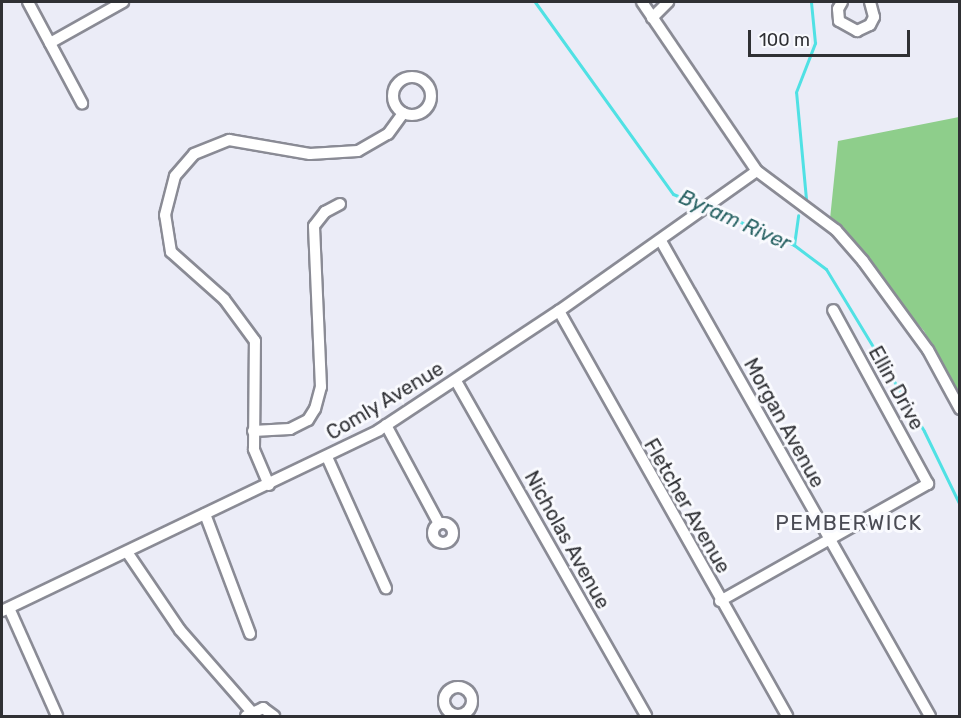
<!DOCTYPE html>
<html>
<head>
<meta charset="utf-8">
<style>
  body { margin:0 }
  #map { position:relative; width:961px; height:718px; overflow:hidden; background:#ebecf7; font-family:Rubik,sans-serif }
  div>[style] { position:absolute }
  .green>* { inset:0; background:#8ece8b }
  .stream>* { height:3px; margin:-1.5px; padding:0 1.5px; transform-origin:1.5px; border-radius:1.5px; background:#50e1e4 }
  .roads { filter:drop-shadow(2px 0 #8a8b95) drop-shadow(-2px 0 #8a8b95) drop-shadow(0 2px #8a8b95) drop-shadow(0 -2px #8a8b95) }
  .street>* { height:10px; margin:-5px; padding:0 5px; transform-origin:5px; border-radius:5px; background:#fff }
  .street>.ring { margin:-5px; padding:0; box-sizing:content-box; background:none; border:10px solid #fff; border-radius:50% }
  span { translate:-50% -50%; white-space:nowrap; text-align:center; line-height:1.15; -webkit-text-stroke:6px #f9fafe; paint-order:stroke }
  .street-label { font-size:20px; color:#2f3034 }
  .water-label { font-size:21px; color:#276263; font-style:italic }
  .neighbourhood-label { font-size:21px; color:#4a4b54; letter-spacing:1.5px }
  .frame { position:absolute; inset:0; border:3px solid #2f3034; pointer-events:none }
  .scale { position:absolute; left:748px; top:30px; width:162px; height:27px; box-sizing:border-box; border:3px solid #2f3034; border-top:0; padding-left:8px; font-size:18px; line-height:21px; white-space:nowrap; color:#2f3034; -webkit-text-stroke:4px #f9fafe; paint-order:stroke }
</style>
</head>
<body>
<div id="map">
  <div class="green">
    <i style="clip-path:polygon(959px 117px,959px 398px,924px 331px,830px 219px,838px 141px)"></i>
  </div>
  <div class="stream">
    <i style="left:535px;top:2px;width:236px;rotate:54.3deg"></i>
    <i style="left:673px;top:194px;width:31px;rotate:22deg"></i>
    <i style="left:806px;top:199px;width:107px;rotate:-95.3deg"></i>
    <i style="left:796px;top:92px;width:53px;rotate:-68.8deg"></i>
    <i style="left:815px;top:43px;width:41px;rotate:-95.6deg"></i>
    <i style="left:708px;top:208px;width:94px;rotate:23.3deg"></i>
    <i style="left:794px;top:245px;width:40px;rotate:37deg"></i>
    <i style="left:826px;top:269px;width:189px;rotate:58.8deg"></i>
    <i style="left:924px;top:431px;width:82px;rotate:64.1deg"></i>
    <i style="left:794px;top:245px;width:30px;rotate:-82deg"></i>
  </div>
  <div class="roads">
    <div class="street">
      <i style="left:28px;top:2px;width:115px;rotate:61.9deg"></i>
      <i style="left:642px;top:2px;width:204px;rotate:55.8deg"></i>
      <i style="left:757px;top:171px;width:99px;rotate:36.8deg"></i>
      <i style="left:836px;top:230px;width:41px;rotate:48.9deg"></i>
      <i style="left:863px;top:261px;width:110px;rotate:53.9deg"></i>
      <i style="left:928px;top:350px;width:67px;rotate:61.5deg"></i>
      <i style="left:842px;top:2px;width:8px;rotate:120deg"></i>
      <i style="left:838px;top:9px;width:12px;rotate:85deg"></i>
      <i style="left:839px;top:21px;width:21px;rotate:29deg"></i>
      <i style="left:857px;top:31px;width:14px;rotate:-25deg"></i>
      <i style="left:870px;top:25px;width:9px;rotate:-63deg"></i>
      <i style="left:874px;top:17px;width:16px;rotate:-105deg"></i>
      <i style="left:652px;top:18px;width:23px;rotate:-45deg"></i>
      <i style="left:50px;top:43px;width:84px;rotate:-29.3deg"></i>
      <i class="ring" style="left:393px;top:77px;width:28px;height:28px"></i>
      <i style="left:661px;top:241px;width:546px;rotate:60.48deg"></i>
      <i style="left:559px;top:311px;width:465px;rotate:60.6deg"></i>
      <i style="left:456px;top:381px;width:385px;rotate:60.4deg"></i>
      <i style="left:386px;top:425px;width:112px;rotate:61.8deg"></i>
      <i style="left:253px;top:431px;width:37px;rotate:-3deg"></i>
      <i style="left:290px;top:429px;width:20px;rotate:-27deg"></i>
      <i style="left:308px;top:420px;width:13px;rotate:-58deg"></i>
      <i style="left:315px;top:409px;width:23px;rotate:-75deg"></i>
      <i style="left:321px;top:387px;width:161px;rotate:-92.5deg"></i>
      <i style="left:314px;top:226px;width:18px;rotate:-52deg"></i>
      <i style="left:325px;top:212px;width:17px;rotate:-28deg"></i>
      <i style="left:327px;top:457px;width:144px;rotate:65.8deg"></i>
      <i style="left:269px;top:485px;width:39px;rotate:-113deg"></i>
      <i style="left:254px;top:449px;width:108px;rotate:-89.5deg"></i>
      <i style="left:255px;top:341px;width:52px;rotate:-126.4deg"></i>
      <i style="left:224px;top:299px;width:71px;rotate:-138.4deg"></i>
      <i style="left:171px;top:252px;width:37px;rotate:-99deg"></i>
      <i style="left:165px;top:215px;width:40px;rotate:-75.6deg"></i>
      <i style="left:175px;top:176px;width:29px;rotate:-49deg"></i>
      <i style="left:194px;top:154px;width:38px;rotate:-22deg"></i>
      <i style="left:229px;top:140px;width:82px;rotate:9.8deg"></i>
      <i style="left:310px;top:154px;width:48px;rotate:-3.6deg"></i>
      <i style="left:358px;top:151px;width:34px;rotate:-30deg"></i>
      <i style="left:388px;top:134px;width:26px;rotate:-54deg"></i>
      <i style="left:205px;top:514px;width:128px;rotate:69.4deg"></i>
      <i class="ring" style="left:433px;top:523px;width:10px;height:10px"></i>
      <i style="left:127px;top:552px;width:94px;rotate:55.8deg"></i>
      <i style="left:180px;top:630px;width:108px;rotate:48.8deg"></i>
      <i style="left:720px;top:601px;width:239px;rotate:-29.4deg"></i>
      <i style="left:928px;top:484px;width:198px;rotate:-118.6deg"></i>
      <i style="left:9px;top:608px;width:118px;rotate:66deg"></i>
      <i style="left:2px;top:611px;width:418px;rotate:-25.6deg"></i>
      <i style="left:379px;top:430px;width:216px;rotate:-33.5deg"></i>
      <i style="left:559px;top:311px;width:242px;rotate:-35.3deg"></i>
      <i class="ring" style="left:444px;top:687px;width:18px;height:18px"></i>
      <i style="left:246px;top:716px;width:19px;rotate:-25deg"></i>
      <i style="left:263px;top:708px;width:14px;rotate:36deg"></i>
    </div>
  </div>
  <div class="street-label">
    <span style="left:896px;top:388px;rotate:61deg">Ellin Drive</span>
    <span style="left:385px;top:401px;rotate:-31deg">Comly Avenue</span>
    <span style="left:784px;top:423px;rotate:61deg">Morgan Avenue</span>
    <span style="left:687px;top:506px;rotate:60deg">Fletcher Avenue</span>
    <span style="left:567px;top:540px;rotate:61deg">Nicholas Avenue</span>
  </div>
  <div class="water-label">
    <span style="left:735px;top:220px;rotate:24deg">Byram River</span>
  </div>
  <div class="neighbourhood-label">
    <span style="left:849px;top:523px">PEMBERWICK</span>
  </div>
  <div class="frame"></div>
  <div class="scale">100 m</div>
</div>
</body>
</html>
